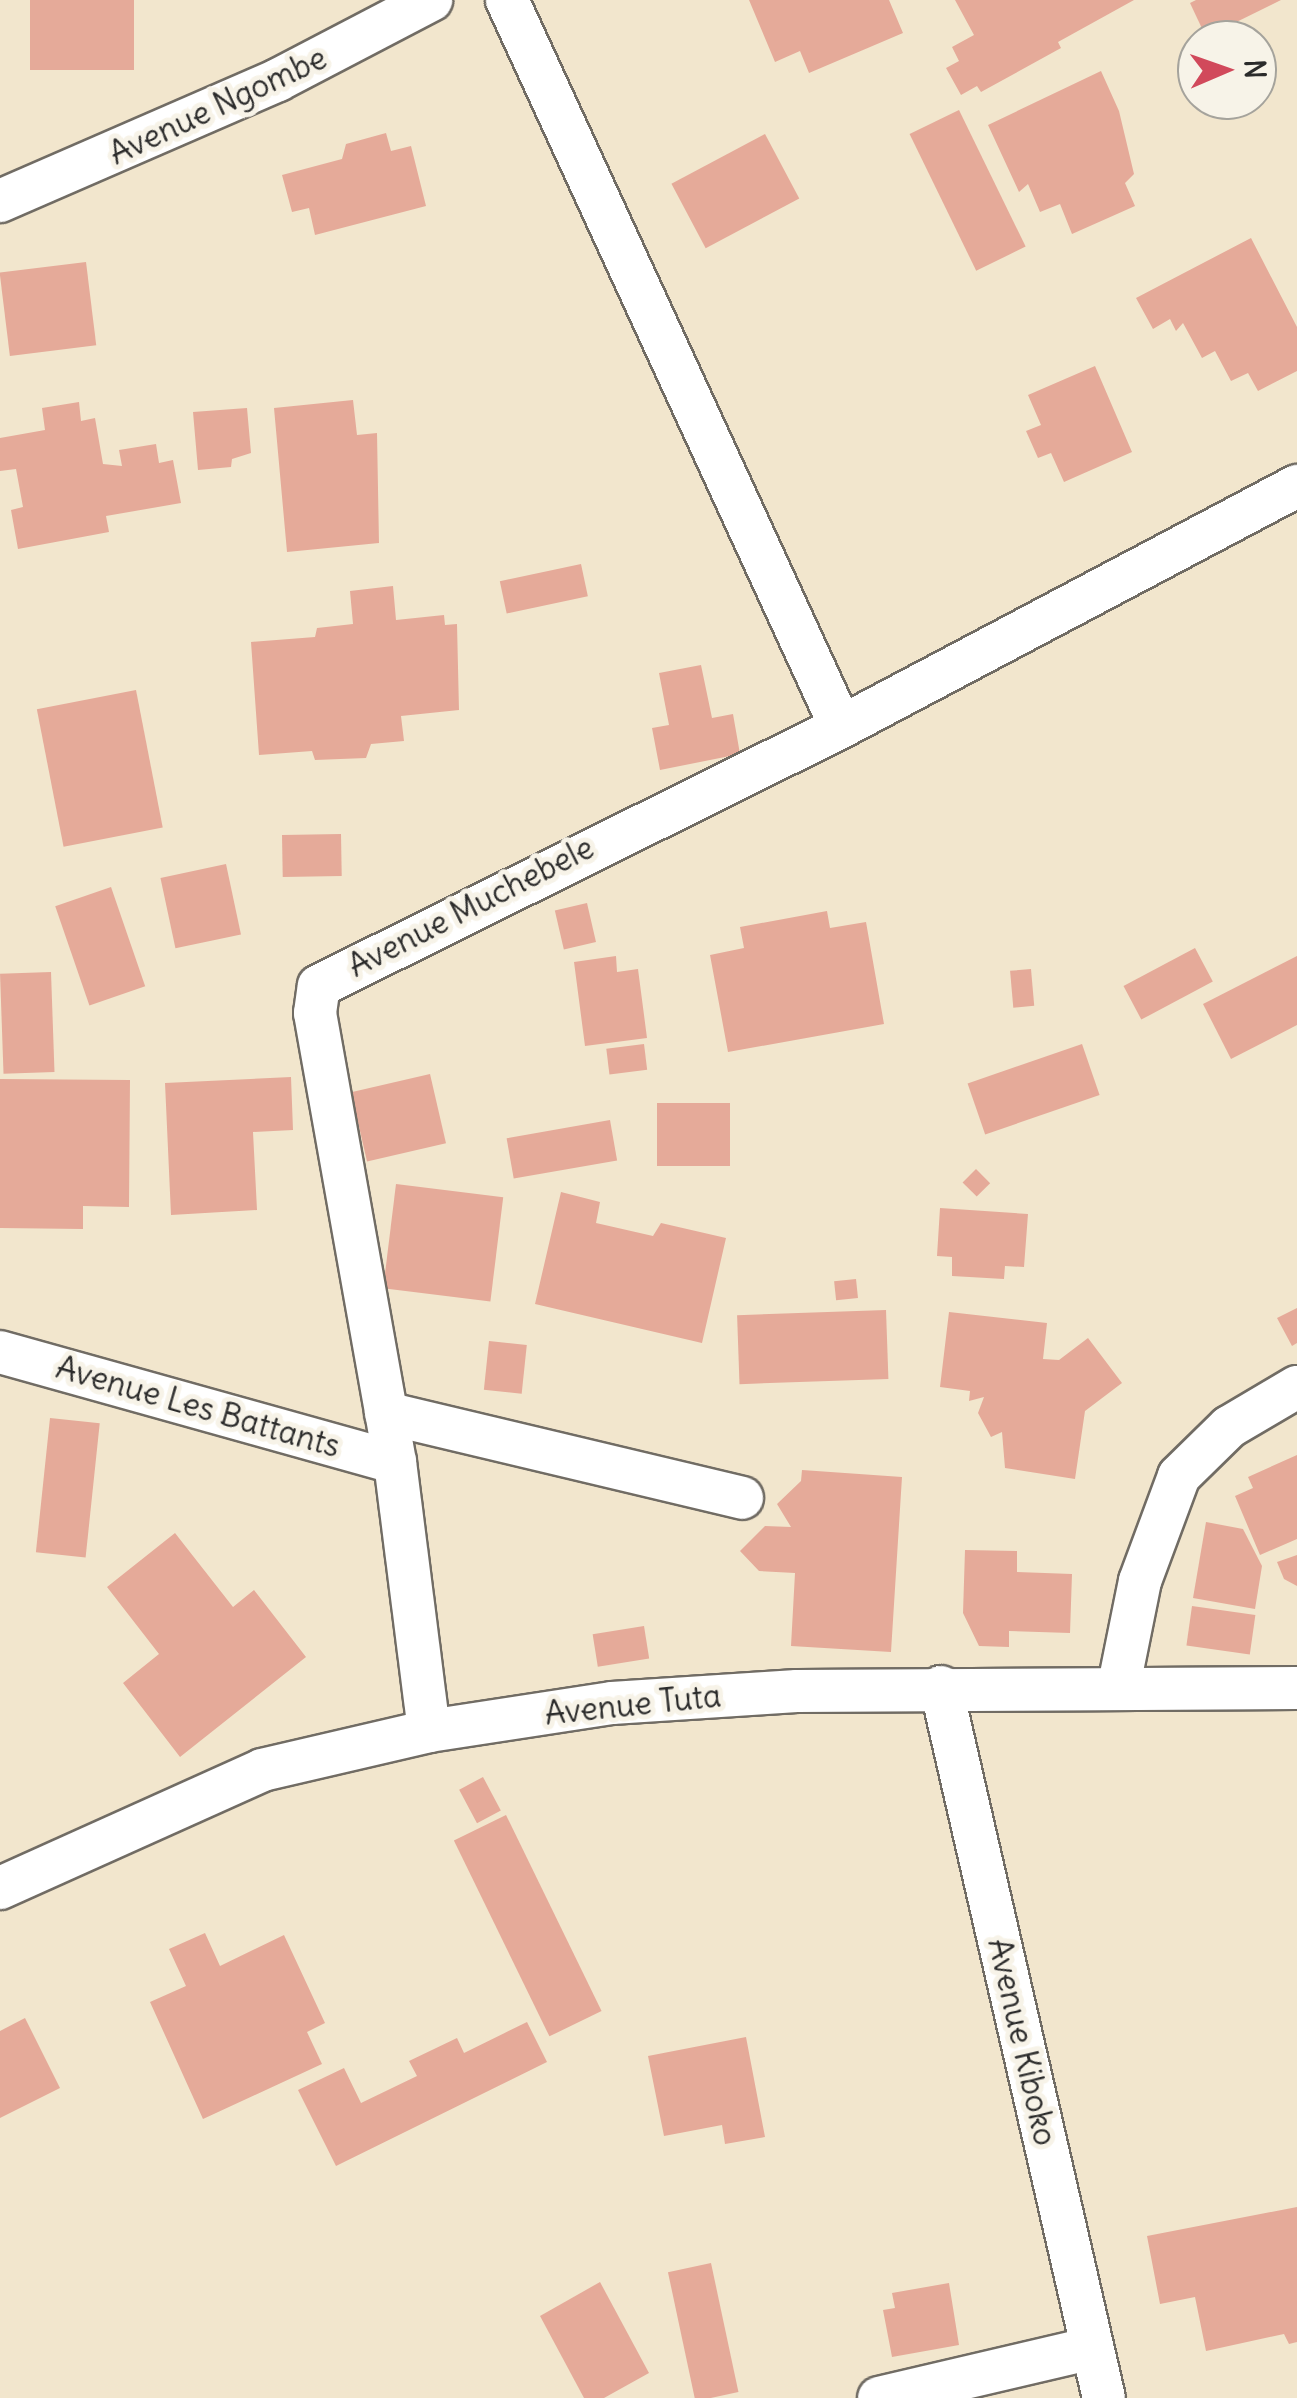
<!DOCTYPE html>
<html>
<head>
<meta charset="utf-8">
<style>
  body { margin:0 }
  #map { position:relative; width:1297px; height:2398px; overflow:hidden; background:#f2e6cd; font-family:Delius,sans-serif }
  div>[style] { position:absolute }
  .building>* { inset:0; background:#e5aa99; transform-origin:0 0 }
  .roads { filter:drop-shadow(2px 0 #716c64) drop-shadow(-2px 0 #716c64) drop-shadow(0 2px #716c64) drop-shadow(0 -2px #716c64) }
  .street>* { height:42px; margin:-21px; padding:0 21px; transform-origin:21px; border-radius:21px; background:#fff }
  span { translate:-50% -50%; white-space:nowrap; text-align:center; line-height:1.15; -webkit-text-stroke:10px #f7f3e8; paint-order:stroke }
  .street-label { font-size:32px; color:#2b2b2b }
  .north { position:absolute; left:1177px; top:20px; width:100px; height:100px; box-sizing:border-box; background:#f7f3e8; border:2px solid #a5a39c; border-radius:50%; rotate:88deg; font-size:28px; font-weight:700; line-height:40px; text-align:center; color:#2b2b2b }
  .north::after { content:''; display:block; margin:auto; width:35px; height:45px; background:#d1495b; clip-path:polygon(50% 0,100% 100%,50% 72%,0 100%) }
</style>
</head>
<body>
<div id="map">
  <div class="building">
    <i style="left:30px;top:0;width:104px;height:70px"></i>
    <i style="clip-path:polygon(749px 0,889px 0,903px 33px,809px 73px,800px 51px,775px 62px)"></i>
    <i style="clip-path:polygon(955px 0,1134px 0,1058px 42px,1061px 48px,981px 92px,977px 86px,961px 95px,946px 68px,959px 61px,952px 47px,974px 35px)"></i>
    <i style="clip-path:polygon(1196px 0,1281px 0,1206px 37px,1190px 3px)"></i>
    <i style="clip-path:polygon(1101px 71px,1119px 111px,1134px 174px,1125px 183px,1135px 206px,1072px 234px,1060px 204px,1040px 212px,1028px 184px,1019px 192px,988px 125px)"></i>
    <i style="left:959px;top:110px;width:152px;height:55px;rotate:64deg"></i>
    <i style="clip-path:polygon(386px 133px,391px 151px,411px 146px,426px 206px,315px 235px,309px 208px,292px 212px,282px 175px,342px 159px,346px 144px)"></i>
    <i style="left:765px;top:134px;width:73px;height:106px;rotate:62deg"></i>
    <i style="clip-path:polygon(1251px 238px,1297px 327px,1297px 371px,1258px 391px,1248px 373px,1231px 381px,1215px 351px,1202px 358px,1183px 323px,1176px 331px,1170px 319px,1153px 329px,1136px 298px)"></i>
    <i style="left:86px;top:262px;width:84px;height:87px;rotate:83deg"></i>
    <i style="clip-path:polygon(1095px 366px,1132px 452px,1064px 482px,1051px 453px,1038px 458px,1026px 431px,1041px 425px,1028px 395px)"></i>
    <i style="clip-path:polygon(353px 400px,357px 435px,377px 433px,379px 543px,287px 552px,274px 408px)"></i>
    <i style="clip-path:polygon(79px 402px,81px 421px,95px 418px,103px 464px,122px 466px,119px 450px,156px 444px,159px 463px,173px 460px,181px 503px,106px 516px,109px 532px,18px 549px,11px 510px,23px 507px,16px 469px,0 471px,0 438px,45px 430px,42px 408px)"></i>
    <i style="clip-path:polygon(247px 408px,251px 453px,232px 459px,231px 467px,198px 470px,193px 412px)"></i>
    <i style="left:581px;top:564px;width:33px;height:83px;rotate:78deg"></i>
    <i style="clip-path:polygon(393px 586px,396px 620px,444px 615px,445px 625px,457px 624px,459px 710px,401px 716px,404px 741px,371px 744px,366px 758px,315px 760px,312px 751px,259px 755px,251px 642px,315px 637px,317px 628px,353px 624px,350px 591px)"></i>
    <i style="clip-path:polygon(701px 665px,712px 718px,733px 714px,740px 754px,660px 770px,652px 728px,669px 725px,659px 673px)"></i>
    <i style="left:136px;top:690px;width:140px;height:101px;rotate:79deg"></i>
    <i style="left:341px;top:834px;width:42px;height:59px;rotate:89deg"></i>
    <i style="left:226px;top:864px;width:72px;height:67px;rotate:78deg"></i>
    <i style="left:111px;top:887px;width:105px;height:59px;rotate:71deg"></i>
    <i style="left:587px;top:903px;width:40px;height:33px;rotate:77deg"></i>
    <i style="clip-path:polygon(827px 911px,830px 928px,866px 922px,884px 1024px,728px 1052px,710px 955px,744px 948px,740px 927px)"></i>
    <i style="left:1195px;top:948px;width:38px;height:81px;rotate:62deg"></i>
    <i style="clip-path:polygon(616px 956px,617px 972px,638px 969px,647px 1038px,585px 1046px,574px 962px)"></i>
    <i style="clip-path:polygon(1297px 956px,1297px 1025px,1231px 1059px,1203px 1004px)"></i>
    <i style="left:1031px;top:969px;width:37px;height:21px;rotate:85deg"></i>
    <i style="left:51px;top:972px;width:100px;height:51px;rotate:88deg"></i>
    <i style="left:644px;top:1044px;width:26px;height:38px;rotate:83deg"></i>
    <i style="left:1082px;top:1044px;width:54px;height:121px;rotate:71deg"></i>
    <i style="left:430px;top:1074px;width:71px;height:81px;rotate:77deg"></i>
    <i style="clip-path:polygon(291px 1077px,293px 1130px,253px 1132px,257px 1210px,171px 1215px,165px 1083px)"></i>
    <i style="clip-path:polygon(0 1079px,130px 1080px,129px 1207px,83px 1206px,83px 1229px,0 1228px)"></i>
    <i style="left:657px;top:1103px;width:73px;height:63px"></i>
    <i style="left:610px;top:1120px;width:41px;height:105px;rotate:80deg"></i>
    <i style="left:976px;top:1169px;width:20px;height:19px;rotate:45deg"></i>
    <i style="left:396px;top:1184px;width:108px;height:105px;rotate:7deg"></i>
    <i style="clip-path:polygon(561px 1192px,600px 1202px,596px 1223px,653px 1236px,661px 1223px,726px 1238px,702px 1343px,535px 1304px)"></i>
    <i style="clip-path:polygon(940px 1208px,1028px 1214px,1024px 1267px,1005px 1266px,1004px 1279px,952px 1276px,952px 1257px,937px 1256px)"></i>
    <i style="left:856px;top:1279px;width:19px;height:22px;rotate:84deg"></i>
    <i style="clip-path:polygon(1297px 1308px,1297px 1343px,1292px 1346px,1277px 1318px)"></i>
    <i style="left:886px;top:1310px;width:69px;height:149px;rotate:88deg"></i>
    <i style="clip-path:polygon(949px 1312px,1047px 1323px,1043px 1359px,1059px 1360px,1088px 1338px,1122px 1383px,1085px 1411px,1075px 1479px,1005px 1468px,1002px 1432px,991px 1437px,978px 1413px,984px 1397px,969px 1401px,970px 1391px,940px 1387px)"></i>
    <i style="left:489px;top:1341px;width:38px;height:49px;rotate:6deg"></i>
    <i style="left:50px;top:1418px;width:50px;height:135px;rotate:6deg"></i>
    <i style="clip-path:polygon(1297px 1455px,1297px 1539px,1260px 1555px,1235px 1496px,1253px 1488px,1248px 1477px)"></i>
    <i style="clip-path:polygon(802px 1470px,902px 1477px,891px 1652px,791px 1646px,795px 1573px,759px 1571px,740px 1551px,765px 1526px,791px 1527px,777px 1504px,801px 1481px)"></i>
    <i style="clip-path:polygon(1206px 1522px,1243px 1529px,1262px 1566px,1255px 1609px,1193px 1598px)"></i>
    <i style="clip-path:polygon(175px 1533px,233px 1607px,254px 1590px,306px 1657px,180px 1757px,123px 1683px,159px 1654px,107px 1587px)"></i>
    <i style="clip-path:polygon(965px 1550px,1017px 1551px,1017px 1572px,1072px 1574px,1070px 1633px,1009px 1631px,1009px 1647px,979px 1646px,963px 1613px)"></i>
    <i style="clip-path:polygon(1297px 1555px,1297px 1586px,1284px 1579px,1277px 1562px)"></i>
    <i style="left:1192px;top:1606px;width:64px;height:40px;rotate:8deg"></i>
    <i style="left:644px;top:1626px;width:33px;height:52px;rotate:81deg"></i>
    <i style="left:483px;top:1777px;width:38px;height:27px;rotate:62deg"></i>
    <i style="left:506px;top:1815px;width:218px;height:58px;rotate:64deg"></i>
    <i style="clip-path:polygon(205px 1933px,220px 1966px,284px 1935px,325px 2023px,307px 2032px,322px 2064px,203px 2119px,150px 2002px,186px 1986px,169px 1949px)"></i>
    <i style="clip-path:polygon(25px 2018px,60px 2088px,0 2118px,0 2031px)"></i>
    <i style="clip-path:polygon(527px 2022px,547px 2062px,336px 2166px,298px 2090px,344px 2068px,361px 2103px,417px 2076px,409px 2061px,457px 2038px,464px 2053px)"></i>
    <i style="clip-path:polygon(746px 2037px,765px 2137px,725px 2144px,722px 2125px,664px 2136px,648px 2056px)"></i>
    <i style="clip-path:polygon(1297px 2207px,1297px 2342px,1289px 2344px,1284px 2334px,1206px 2351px,1195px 2297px,1160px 2304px,1147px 2236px)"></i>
    <i style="left:711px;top:2263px;width:132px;height:44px;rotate:78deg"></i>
    <i style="clip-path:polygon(600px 2282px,649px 2373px,604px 2398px,584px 2398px,540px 2316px)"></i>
    <i style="clip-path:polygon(949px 2283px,959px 2345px,892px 2357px,883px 2310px,895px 2308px,892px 2293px)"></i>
  </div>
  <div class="roads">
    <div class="street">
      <i style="left:507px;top:0;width:800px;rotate:65.32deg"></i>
      <i style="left:0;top:201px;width:303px;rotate:-23.5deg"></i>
      <i style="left:278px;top:80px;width:173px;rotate:-27.6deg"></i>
      <i style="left:0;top:1352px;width:410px;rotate:15.6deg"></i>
      <i style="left:386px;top:1413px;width:366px;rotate:13.4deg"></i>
      <i style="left:1119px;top:1685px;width:106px;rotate:-78.6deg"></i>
      <i style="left:1140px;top:1581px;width:112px;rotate:-69.6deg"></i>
      <i style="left:1179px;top:1476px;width:70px;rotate:-44.4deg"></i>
      <i style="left:1229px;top:1427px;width:79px;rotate:-30.5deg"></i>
      <i style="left:941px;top:1687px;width:729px;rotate:77.09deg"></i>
      <i style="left:429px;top:1731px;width:271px;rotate:-97.2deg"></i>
      <i style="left:395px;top:1462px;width:456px;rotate:-100.1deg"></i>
      <i style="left:315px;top:1013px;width:27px;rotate:-82deg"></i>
      <i style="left:319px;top:986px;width:583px;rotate:-26.39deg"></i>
      <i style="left:841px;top:727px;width:516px;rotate:-27.86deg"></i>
      <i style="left:0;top:1888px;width:287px;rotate:-24.2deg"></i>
      <i style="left:262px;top:1770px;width:171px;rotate:-13.1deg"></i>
      <i style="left:429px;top:1731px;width:185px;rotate:-8.7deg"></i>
      <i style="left:612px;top:1703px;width:185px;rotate:-3.7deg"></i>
      <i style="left:797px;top:1691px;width:500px;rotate:-0.34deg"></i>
      <i style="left:879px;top:2398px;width:219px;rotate:-13.2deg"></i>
    </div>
  </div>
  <div class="street-label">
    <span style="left:218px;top:106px;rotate:-25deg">Avenue Ngombe</span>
    <span style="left:471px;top:907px;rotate:-27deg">Avenue Muchebele</span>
    <span style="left:198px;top:1407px;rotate:16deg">Avenue Les Battants</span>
    <span style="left:633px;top:1705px;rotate:-6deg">Avenue Tuta</span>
    <span style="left:1022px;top:2042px;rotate:77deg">Avenue Kiboko</span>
  </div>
  <div class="north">N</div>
</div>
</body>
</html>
